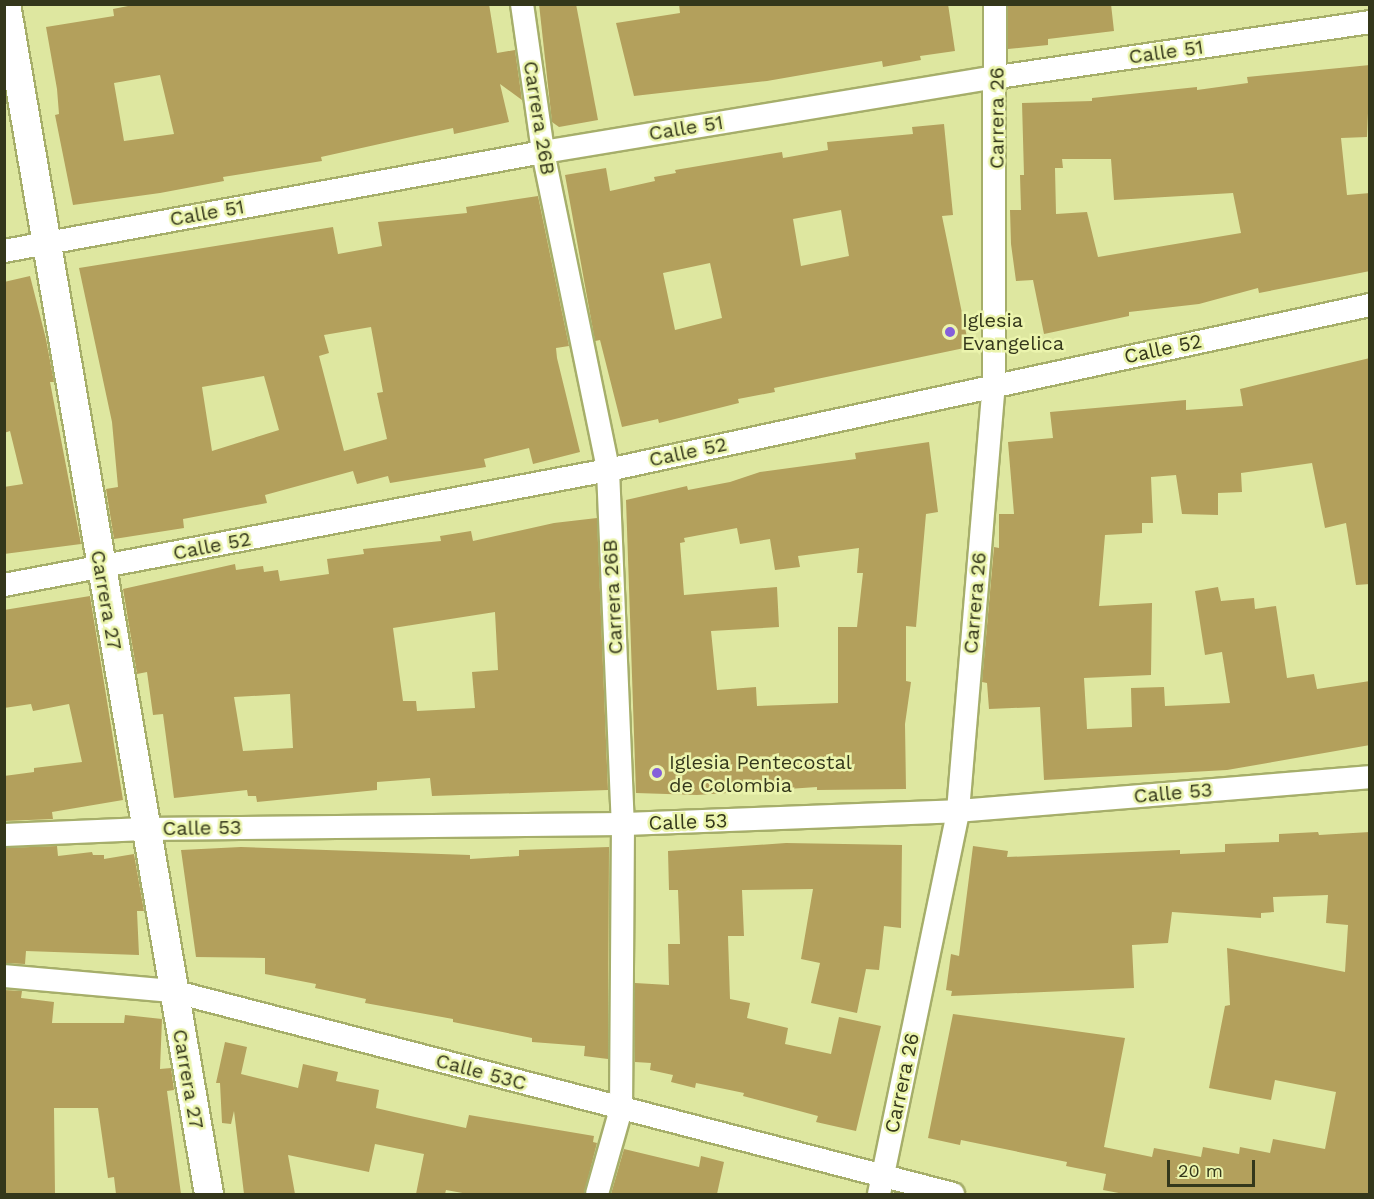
<!DOCTYPE html>
<html>
<head>
<meta charset="utf-8">
<style>
  body { margin:0 }
  #map { position:relative; width:1374px; height:1199px; overflow:hidden; background:#dee7a0; font-family:"Work Sans",sans-serif }
  div>[style] { position:absolute }
  .building>* { inset:0; background:#b3a05c }
  .roads { filter:drop-shadow(2px 0 #a6ae6a) drop-shadow(-2px 0 #a6ae6a) drop-shadow(0 2px #a6ae6a) drop-shadow(0 -2px #a6ae6a) }
  .minor>* { height:22px; margin:-11px; padding:0 11px; transform-origin:11px; border-radius:11px; background:#fff }
  .tertiary>* { height:28px; margin:-14px; padding:0 14px; transform-origin:14px; border-radius:14px; background:#fff }
  .dots>* { width:16px; height:16px; translate:-50% -50%; box-sizing:border-box; border:3px solid #ebf4ad; border-radius:50% }
  span { translate:-50% -50%; white-space:nowrap; text-align:center; line-height:1.15; -webkit-text-stroke:5px #ebf4ad; paint-order:stroke }
  .street-label { font-size:20px; color:#34371b }
  .poi-label { font-size:20px; color:#34371b }
  .left { translate:0 -50%; text-align:left }
  .frame { position:absolute; inset:0; border:6px solid #34371b; pointer-events:none }
  .scale { position:absolute; left:1167px; top:1160px; width:88px; height:27px; box-sizing:border-box; border:3px solid #34371b; border-top:0; padding-left:8px; font-size:18px; line-height:21px; white-space:nowrap; color:#34371b; -webkit-text-stroke:4px #ebf4ad; paint-order:stroke }
</style>
</head>
<body>
<div id="map">
  <div class="building">
    <i style="clip-path:polygon(evenodd,138px 4px,489px 4px,497px 53px,515px 50px,522px 100px,500px 84px,509px 122px,454px 134px,453px 128px,411px 137px,321px 157px,322px 161px,223px 177px,224px 181px,160px 193px,73px 205px,55px 115px,59px 114px,57px 89px,46px 27px,114px 16px,113px 9px,138px 4px,160px 75px,174px 134px,124px 141px,114px 83px,160px 75px)"></i>
    <i style="clip-path:polygon(539px 4px,576px 4px,598px 120px,559px 127px,552px 122px)"></i>
    <i style="clip-path:polygon(679px 4px,948px 4px,955px 51px,920px 56px,921px 60px,883px 67px,882px 61px,767px 81px,634px 96px,616px 23px,680px 13px)"></i>
    <i style="clip-path:polygon(1008px 4px,1111px 4px,1114px 31px,1048px 39px,1048px 45px,1008px 49px)"></i>
    <i style="clip-path:polygon(evenodd,1370px 65px,1367px 137px,1341px 138px,1347px 195px,1370px 193px,1370px 271px,1259px 293px,1258px 288px,1199px 304px,1129px 312px,1129px 316px,1044px 334px,1033px 280px,1016px 281px,1011px 244px,1010px 210px,1021px 210px,1020px 175px,1024px 175px,1022px 103px,1092px 101px,1092px 98px,1197px 87px,1197px 90px,1248px 83px,1247px 77px,1370px 65px,1062px 159px,1111px 159px,1114px 200px,1233px 193px,1241px 233px,1098px 257px,1087px 212px,1056px 214px,1055px 168px,1063px 168px,1062px 159px)"></i>
    <i style="clip-path:polygon(evenodd,944px 124px,953px 215px,942px 216px,969px 347px,774px 388px,775px 392px,738px 399px,739px 403px,659px 423px,658px 419px,622px 427px,600px 340px,595px 341px,565px 175px,606px 168px,610px 191px,655px 181px,654px 177px,676px 173px,675px 170px,782px 152px,783px 158px,828px 150px,827px 142px,913px 134px,912px 127px,944px 124px,841px 210px,849px 256px,801px 266px,793px 219px,841px 210px,944px 124px,710px 263px,722px 318px,675px 330px,663px 273px,710px 263px)"></i>
    <i style="clip-path:polygon(evenodd,538px 196px,569px 346px,556px 348px,557px 358px,580px 452px,533px 464px,529px 448px,484px 459px,486px 467px,390px 483px,388px 476px,357px 484px,353px 471px,265px 495px,267px 503px,183px 519px,184px 528px,114px 539px,106px 489px,118px 487px,112px 422px,79px 268px,333px 227px,338px 254px,382px 246px,378px 222px,467px 213px,466px 207px,538px 196px,371px 327px,383px 392px,377px 393px,387px 439px,344px 451px,319px 356px,329px 353px,324px 335px,371px 327px,538px 196px,264px 376px,279px 430px,212px 451px,202px 387px,264px 376px)"></i>
    <i style="clip-path:polygon(30px 276px,46px 339px,54px 382px,50px 382px,81px 544px,4px 554px,4px 487px,23px 484px,10px 431px,4px 433px,4px 282px)"></i>
    <i style="clip-path:polygon(1370px 358px,1370px 584px,1356px 585px,1346px 523px,1325px 528px,1312px 463px,1241px 473px,1242px 492px,1218px 493px,1218px 515px,1182px 514px,1176px 475px,1151px 477px,1153px 523px,1142px 523px,1142px 533px,1105px 535px,1099px 606px,1152px 603px,1151px 675px,1084px 678px,1087px 729px,1132px 727px,1131px 688px,1164px 687px,1165px 706px,1230px 703px,1222px 652px,1205px 655px,1195px 591px,1218px 587px,1221px 601px,1254px 598px,1255px 609px,1276px 606px,1287px 678px,1314px 674px,1317px 689px,1370px 681px,1370px 745px,1227px 770px,1044px 780px,1040px 707px,989px 709px,987px 683px,982px 682px,994px 547px,999px 548px,999px 514px,1014px 514px,1008px 442px,1053px 438px,1050px 412px,1186px 400px,1186px 410px,1243px 406px,1240px 389px)"></i>
    <i style="clip-path:polygon(evenodd,929px 442px,938px 512px,926px 514px,916px 627px,906px 626px,906px 681px,911px 682px,905px 724px,906px 789px,817px 790px,817px 787px,697px 795px,636px 793px,626px 500px,687px 486px,688px 490px,730px 482px,760px 472px,856px 459px,855px 453px,929px 442px,737px 528px,740px 544px,770px 539px,775px 570px,800px 567px,798px 556px,859px 548px,857px 573px,863px 573px,857px 627px,838px 627px,838px 703px,757px 706px,756px 687px,717px 690px,711px 631px,779px 627px,777px 587px,684px 595px,680px 543px,685px 542px,684px 538px,737px 528px)"></i>
    <i style="clip-path:polygon(evenodd,597px 518px,608px 790px,432px 796px,430px 778px,377px 782px,377px 790px,257px 802px,256px 796px,248px 796px,247px 790px,174px 798px,163px 714px,153px 715px,147px 672px,137px 674px,123px 589px,235px 564px,236px 570px,263px 566px,264px 572px,278px 570px,280px 581px,329px 574px,327px 559px,364px 554px,363px 549px,441px 541px,440px 536px,471px 531px,473px 541px,554px 523px,597px 518px,495px 612px,498px 670px,472px 672px,475px 708px,417px 711px,416px 701px,403px 701px,393px 628px,495px 612px,597px 518px,290px 694px,293px 748px,243px 751px,234px 697px,290px 694px)"></i>
    <i style="clip-path:polygon(90px 596px,123px 800px,52px 812px,53px 819px,4px 821px,4px 776px,34px 772px,34px 768px,82px 762px,69px 704px,33px 711px,31px 704px,4px 708px,4px 610px)"></i>
    <i style="clip-path:polygon(1318px 832px,1319px 835px,1370px 832px,1370px 1194px,1124px 1194px,1103px 1190px,1106px 1174px,1066px 1166px,1067px 1162px,961px 1140px,960px 1145px,928px 1138px,953px 1014px,1125px 1038px,1104px 1147px,1152px 1157px,1154px 1148px,1201px 1157px,1203px 1147px,1239px 1154px,1240px 1147px,1270px 1153px,1273px 1139px,1325px 1149px,1336px 1092px,1275px 1080px,1271px 1100px,1209px 1088px,1225px 1006px,1230px 1005px,1227px 948px,1345px 972px,1348px 925px,1326px 923px,1328px 895px,1273px 897px,1274px 912px,1261px 913px,1261px 918px,1172px 912px,1168px 943px,1132px 945px,1134px 988px,951px 996px,952px 991px,946px 990px,951px 954px,959px 956px,973px 846px,1008px 851px,1007px 857px,1180px 850px,1180px 854px,1225px 852px,1225px 844px,1279px 842px,1279px 834px)"></i>
    <i style="clip-path:polygon(786px 843px,902px 845px,901px 928px,884px 926px,879px 970px,866px 969px,857px 1013px,811px 1003px,820px 963px,801px 959px,813px 889px,742px 890px,744px 936px,728px 936px,730px 999px,750px 1003px,747px 1018px,788px 1028px,785px 1044px,831px 1054px,839px 1017px,881px 1026px,856px 1131px,816px 1122px,818px 1116px,743px 1096px,744px 1093px,696px 1083px,695px 1088px,671px 1082px,673px 1075px,650px 1070px,651px 1063px,635px 1062px,635px 983px,669px 985px,668px 944px,680px 944px,678px 890px,669px 890px,668px 851px)"></i>
    <i style="clip-path:polygon(57px 846px,58px 856px,92px 852px,93px 855px,104px 855px,104px 859px,134px 854px,144px 911px,137px 911px,139px 955px,26px 951px,25px 964px,4px 963px,4px 848px)"></i>
    <i style="clip-path:polygon(241px 847px,470px 855px,470px 859px,519px 856px,519px 850px,609px 847px,608px 1059px,584px 1056px,585px 1046px,532px 1042px,532px 1038px,453px 1022px,453px 1019px,365px 1003px,366px 999px,315px 988px,316px 984px,265px 974px,265px 958px,196px 957px,181px 850px)"></i>
    <i style="clip-path:polygon(4px 990px,22px 991px,21px 998px,13px 997px,54px 1002px,52px 1023px,124px 1023px,125px 1015px,162px 1019px,160px 1069px,171px 1068px,174px 1090px,167px 1091px,181px 1194px,116px 1194px,114px 1177px,108px 1178px,98px 1108px,54px 1108px,55px 1194px,4px 1194px)"></i>
    <i style="clip-path:polygon(225px 1042px,247px 1047px,241px 1074px,298px 1088px,303px 1064px,338px 1072px,336px 1081px,379px 1090px,376px 1108px,415px 1117px,466px 1128px,469px 1115px,594px 1136px,593px 1142px,597px 1143px,584px 1194px,468px 1194px,446px 1190px,445px 1194px,416px 1194px,424px 1154px,375px 1144px,369px 1172px,288px 1155px,295px 1194px,244px 1194px,234px 1111px,231px 1124px,222px 1123px,220px 1083px,216px 1083px)"></i>
    <i style="clip-path:polygon(624px 1149px,699px 1167px,701px 1156px,724px 1162px,717px 1194px,611px 1194px)"></i>
  </div>
  <div class="roads">
    <div class="minor">
      <i style="left:522px;top:4px;width:149px;rotate:81.9deg"></i>
      <i style="left:543px;top:152px;width:325px;rotate:78.4deg"></i>
      <i style="left:608px;top:470px;width:354px;rotate:87.6deg"></i>
      <i style="left:623px;top:824px;width:285px;rotate:90.4deg"></i>
      <i style="left:621px;top:1109px;width:88px;rotate:105.8deg"></i>
      <i style="left:4px;top:251px;width:548px;rotate:-10.41deg"></i>
      <i style="left:543px;top:152px;width:461px;rotate:-9.4deg"></i>
      <i style="left:998px;top:77px;width:376px;rotate:-8.4deg"></i>
      <i style="left:4px;top:585px;width:615px;rotate:-10.78deg"></i>
      <i style="left:608px;top:470px;width:780px;rotate:-12.22deg"></i>
      <i style="left:4px;top:835px;width:141px;rotate:-2.4deg"></i>
      <i style="left:145px;top:829px;width:478px;rotate:-0.6deg"></i>
      <i style="left:623px;top:824px;width:335px;rotate:-2.2deg"></i>
      <i style="left:958px;top:811px;width:413px;rotate:-4.7deg"></i>
      <i style="left:4px;top:976px;width:169px;rotate:5.1deg"></i>
      <i style="left:172px;top:991px;width:807px;rotate:14.57deg"></i>
      <i style="left:879px;top:1194px;width:391px;rotate:-78.3deg"></i>
      <i style="left:958px;top:811px;width:427px;rotate:-85.2deg"></i>
      <i style="left:994px;top:386px;width:382px;rotate:-89.9deg"></i>
    </div>
    <div class="tertiary">
      <i style="left:6px;top:4px;width:1207px;rotate:80.32deg"></i>
    </div>
  </div>
  <div class="dots">
    <i style="left:950px;top:332px;background:#855fda"></i>
    <i style="left:657px;top:773px;background:#855fda"></i>
  </div>
  <div class="street-label">
    <span style="left:1166px;top:52px;rotate:-8deg">Calle 51</span>
    <span style="left:539px;top:118px;rotate:81deg">Carrera 26B</span>
    <span style="left:997px;top:118px;rotate:-90deg">Carrera 26</span>
    <span style="left:686px;top:128px;rotate:-9deg">Calle 51</span>
    <span style="left:207px;top:213px;rotate:-10deg">Calle 51</span>
    <span style="left:1163px;top:349px;rotate:-12deg">Calle 52</span>
    <span style="left:688px;top:452px;rotate:-12deg">Calle 52</span>
    <span style="left:212px;top:546px;rotate:-11deg">Calle 52</span>
    <span style="left:613px;top:597px;rotate:-93deg">Carrera 26B</span>
    <span style="left:106px;top:600px;rotate:80deg">Carrera 27</span>
    <span style="left:975px;top:603px;rotate:-85deg">Carrera 26</span>
    <span style="left:1173px;top:793px;rotate:-5deg">Calle 53</span>
    <span style="left:688px;top:822px;rotate:-2deg">Calle 53</span>
    <span style="left:202px;top:828px;rotate:-1deg">Calle 53</span>
    <span style="left:481px;top:1072px;rotate:15deg">Calle 53C</span>
    <span style="left:188px;top:1079px;rotate:80deg">Carrera 27</span>
    <span style="left:902px;top:1083px;rotate:-78deg">Carrera 26</span>
  </div>
  <div class="poi-label">
    <span class="left" style="left:962px;top:332px">Iglesia<br>Evangelica</span>
    <span class="left" style="left:669px;top:774px">Iglesia Pentecostal<br>de Colombia</span>
  </div>
  <div class="frame"></div>
  <div class="scale">20 m</div>
</div>
</body>
</html>
